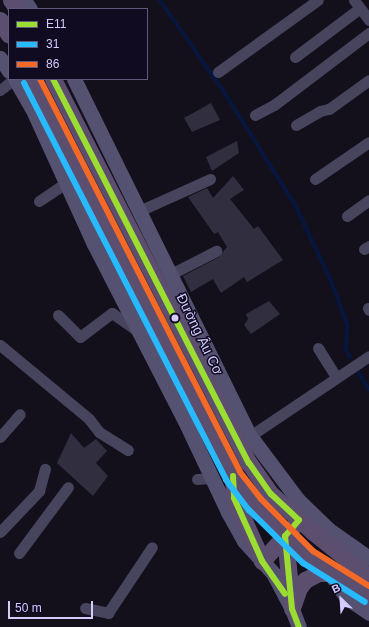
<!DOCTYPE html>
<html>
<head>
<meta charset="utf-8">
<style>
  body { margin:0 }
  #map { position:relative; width:369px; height:627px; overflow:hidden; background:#13101c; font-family:Arial,sans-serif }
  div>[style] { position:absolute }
  .stream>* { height:3.5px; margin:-1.75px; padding:0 1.75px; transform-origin:1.75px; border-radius:1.75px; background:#06163e }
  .building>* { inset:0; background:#312e3f }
  .street>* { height:11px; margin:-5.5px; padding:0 5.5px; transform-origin:5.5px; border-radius:5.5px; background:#47445e }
  .secondary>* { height:15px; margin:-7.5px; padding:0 7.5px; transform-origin:7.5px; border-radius:7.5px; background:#545171 }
  .primary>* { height:17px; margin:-8.5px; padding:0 8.5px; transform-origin:8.5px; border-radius:8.5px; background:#5c4e6f }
  .bus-1>* { height:6px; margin:-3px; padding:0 3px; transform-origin:3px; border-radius:3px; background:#9cdd31 }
  .bus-2>* { height:6px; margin:-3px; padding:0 3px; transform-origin:3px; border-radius:3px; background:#27baff }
  .bus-3>* { height:6px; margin:-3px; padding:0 3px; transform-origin:3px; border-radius:3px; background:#f36928 }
  .dots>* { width:11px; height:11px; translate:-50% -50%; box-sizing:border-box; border:2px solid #100b21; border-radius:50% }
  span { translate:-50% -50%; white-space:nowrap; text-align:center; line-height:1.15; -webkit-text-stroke:3px #100b21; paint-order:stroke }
  .street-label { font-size:14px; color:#d4ccff }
  .legend { position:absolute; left:8px; top:8px; width:140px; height:72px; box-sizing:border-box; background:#100b21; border:1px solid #5e587a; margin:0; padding:5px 7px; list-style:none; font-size:12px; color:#d4ccff }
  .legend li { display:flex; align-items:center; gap:8px; height:20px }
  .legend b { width:20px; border:1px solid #5e587a }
  .north { position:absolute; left:321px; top:579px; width:40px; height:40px; -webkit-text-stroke:3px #100b21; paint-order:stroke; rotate:335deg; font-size:11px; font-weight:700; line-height:16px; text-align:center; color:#d4ccff }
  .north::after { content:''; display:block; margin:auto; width:14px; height:18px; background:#d4ccff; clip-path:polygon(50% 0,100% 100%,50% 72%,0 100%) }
  .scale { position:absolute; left:8px; top:601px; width:85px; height:18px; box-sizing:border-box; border:2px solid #d4ccff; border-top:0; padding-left:5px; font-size:12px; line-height:14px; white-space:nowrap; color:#d4ccff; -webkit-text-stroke:3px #100b21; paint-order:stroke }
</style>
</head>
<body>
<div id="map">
  <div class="stream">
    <i style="left:160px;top:0;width:113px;rotate:55deg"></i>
    <i style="left:225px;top:93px;width:131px;rotate:57.8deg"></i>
    <i style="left:295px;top:204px;width:86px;rotate:64.6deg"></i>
    <i style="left:332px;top:282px;width:47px;rotate:70deg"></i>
    <i style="left:348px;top:326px;width:23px;rotate:95deg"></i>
    <i style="left:346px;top:349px;width:9px;rotate:63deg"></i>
    <i style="left:359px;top:373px;width:19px;rotate:58deg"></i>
  </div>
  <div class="building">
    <i style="clip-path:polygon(211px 103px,220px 120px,192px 132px,184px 118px)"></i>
    <i style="clip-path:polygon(237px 141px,239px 153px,212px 171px,206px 157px)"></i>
    <i style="clip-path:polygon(233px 176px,244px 190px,230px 199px,254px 229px,258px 226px,283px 260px,247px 282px,244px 277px,221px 293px,213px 279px,191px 292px,183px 276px,219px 257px,227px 247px,218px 232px,214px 234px,188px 197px,207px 188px,213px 198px)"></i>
    <i style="clip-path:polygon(269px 301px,280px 314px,251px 334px,244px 325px,248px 319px,246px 314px)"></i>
    <i style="clip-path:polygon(71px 433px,84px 448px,96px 439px,107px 451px,96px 463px,108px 476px,93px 496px,57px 463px)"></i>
  </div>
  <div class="street">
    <i style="left:354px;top:0;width:25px;rotate:53deg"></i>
    <i style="left:295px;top:57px;width:81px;rotate:-37deg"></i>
    <i style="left:218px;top:72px;width:123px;rotate:-35.8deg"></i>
    <i style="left:0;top:90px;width:18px;rotate:-38deg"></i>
    <i style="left:255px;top:115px;width:21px;rotate:-28deg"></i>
    <i style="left:274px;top:105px;width:119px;rotate:-37.2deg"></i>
    <i style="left:296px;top:125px;width:28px;rotate:-30deg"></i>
    <i style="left:320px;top:111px;width:9px;rotate:-13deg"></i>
    <i style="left:329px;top:109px;width:49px;rotate:-35.9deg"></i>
    <i style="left:315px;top:179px;width:65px;rotate:-34.4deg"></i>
    <i style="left:39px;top:201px;width:32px;rotate:-34deg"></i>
    <i style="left:139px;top:211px;width:78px;rotate:-24.3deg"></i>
    <i style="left:347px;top:216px;width:27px;rotate:-36deg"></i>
    <i style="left:364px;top:249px;width:6px;rotate:-31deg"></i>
    <i style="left:171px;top:274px;width:51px;rotate:-27.1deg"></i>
    <i style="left:368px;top:308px;width:2px;rotate:63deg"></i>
    <i style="left:58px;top:315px;width:31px;rotate:45deg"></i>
    <i style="left:80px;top:337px;width:40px;rotate:-37deg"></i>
    <i style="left:112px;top:313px;width:33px;rotate:35deg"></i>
    <i style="left:0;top:345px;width:116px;rotate:39.7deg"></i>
    <i style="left:89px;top:419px;width:16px;rotate:52deg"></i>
    <i style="left:99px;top:432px;width:34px;rotate:32deg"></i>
    <i style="left:318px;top:348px;width:34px;rotate:58deg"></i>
    <i style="left:250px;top:436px;width:143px;rotate:-33.9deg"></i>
    <i style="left:0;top:437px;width:30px;rotate:-49deg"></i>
    <i style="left:197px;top:479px;width:16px;rotate:-4deg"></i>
    <i style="left:0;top:532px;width:57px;rotate:-46.4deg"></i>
    <i style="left:39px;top:491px;width:23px;rotate:-75deg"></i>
    <i style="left:19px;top:553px;width:82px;rotate:-53.4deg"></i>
    <i style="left:85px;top:608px;width:24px;rotate:12deg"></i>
    <i style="left:108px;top:613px;width:79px;rotate:-56.3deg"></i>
  </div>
  <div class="secondary">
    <i style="left:24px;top:0;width:11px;rotate:56deg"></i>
    <i style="left:0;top:58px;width:16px;rotate:55deg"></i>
    <i style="left:15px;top:79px;width:34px;rotate:60deg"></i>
    <i style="left:32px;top:108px;width:149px;rotate:65.5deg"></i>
    <i style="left:94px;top:244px;width:199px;rotate:62.8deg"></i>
    <i style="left:185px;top:421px;width:101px;rotate:64.7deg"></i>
    <i style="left:228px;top:512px;width:33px;rotate:61deg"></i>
    <i style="left:244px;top:541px;width:43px;rotate:47.8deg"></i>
    <i style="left:273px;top:573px;width:41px;rotate:62.2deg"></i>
    <i style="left:292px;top:609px;width:19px;rotate:69deg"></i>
    <i style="left:74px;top:79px;width:398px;rotate:63.8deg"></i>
    <i style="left:250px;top:436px;width:80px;rotate:53.1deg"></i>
    <i style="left:298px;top:500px;width:42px;rotate:44deg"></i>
    <i style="left:328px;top:529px;width:50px;rotate:35.3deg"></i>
    <i style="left:330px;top:573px;width:30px;rotate:56deg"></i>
    <i style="left:347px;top:598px;width:27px;rotate:34deg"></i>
  </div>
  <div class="primary">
    <i style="left:11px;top:0;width:11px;rotate:56deg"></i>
    <i style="left:0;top:20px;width:17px;rotate:59deg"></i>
    <i style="left:31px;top:79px;width:129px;rotate:63.8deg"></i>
    <i style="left:88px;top:195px;width:316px;rotate:62.7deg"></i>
    <i style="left:233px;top:476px;width:36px;rotate:52deg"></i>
    <i style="left:255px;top:504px;width:75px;rotate:45deg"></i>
    <i style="left:308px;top:557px;width:27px;rotate:36deg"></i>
    <i style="left:330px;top:573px;width:45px;rotate:29.4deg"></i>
    <i style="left:53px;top:79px;width:431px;rotate:63deg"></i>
    <i style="left:249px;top:463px;width:38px;rotate:55deg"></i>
    <i style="left:271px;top:494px;width:57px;rotate:42.1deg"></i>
    <i style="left:313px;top:532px;width:72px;rotate:38.8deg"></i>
    <i style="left:233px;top:476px;width:22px;rotate:87deg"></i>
    <i style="left:234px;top:498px;width:69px;rotate:66deg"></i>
    <i style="left:262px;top:561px;width:45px;rotate:-47.7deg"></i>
    <i style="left:285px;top:536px;width:73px;rotate:84.5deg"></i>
    <i style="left:293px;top:605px;width:18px;rotate:-71deg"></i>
    <i style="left:299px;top:588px;width:10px;rotate:-53deg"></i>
    <i style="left:305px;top:580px;width:16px;rotate:-27deg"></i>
    <i style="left:319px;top:573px;width:11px"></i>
  </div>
  <div class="bus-1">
    <i style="left:53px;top:79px;width:431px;rotate:63deg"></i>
    <i style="left:249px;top:463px;width:38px;rotate:55deg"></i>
    <i style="left:271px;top:494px;width:38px;rotate:43deg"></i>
    <i style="left:299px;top:520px;width:21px;rotate:131deg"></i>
    <i style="left:285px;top:536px;width:73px;rotate:84.5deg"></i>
    <i style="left:292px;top:609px;width:19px;rotate:69deg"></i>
    <i style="left:233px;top:476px;width:22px;rotate:87deg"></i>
    <i style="left:234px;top:498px;width:69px;rotate:66deg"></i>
    <i style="left:262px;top:561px;width:40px;rotate:55.1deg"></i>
  </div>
  <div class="bus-2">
    <i style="left:24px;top:83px;width:445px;rotate:63deg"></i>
    <i style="left:226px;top:480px;width:38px;rotate:53deg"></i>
    <i style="left:249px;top:510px;width:76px;rotate:44.5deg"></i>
    <i style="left:303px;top:563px;width:73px;rotate:32.2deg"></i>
  </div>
  <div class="bus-3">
    <i style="left:40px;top:79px;width:441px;rotate:63deg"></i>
    <i style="left:240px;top:472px;width:34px;rotate:52deg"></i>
    <i style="left:261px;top:499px;width:74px;rotate:45deg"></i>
    <i style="left:313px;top:551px;width:66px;rotate:32deg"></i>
  </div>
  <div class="dots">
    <i style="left:175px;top:318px;background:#d4ccff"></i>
  </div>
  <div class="street-label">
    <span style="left:200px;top:334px;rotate:64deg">Đường Âu Cơ</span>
  </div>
  <ul class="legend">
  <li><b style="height:5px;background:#9cdd31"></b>E11</li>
  <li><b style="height:5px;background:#27baff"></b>31</li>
  <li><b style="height:5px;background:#f36928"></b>86</li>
  </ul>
  <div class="north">B</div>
  <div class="scale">50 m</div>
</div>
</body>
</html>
